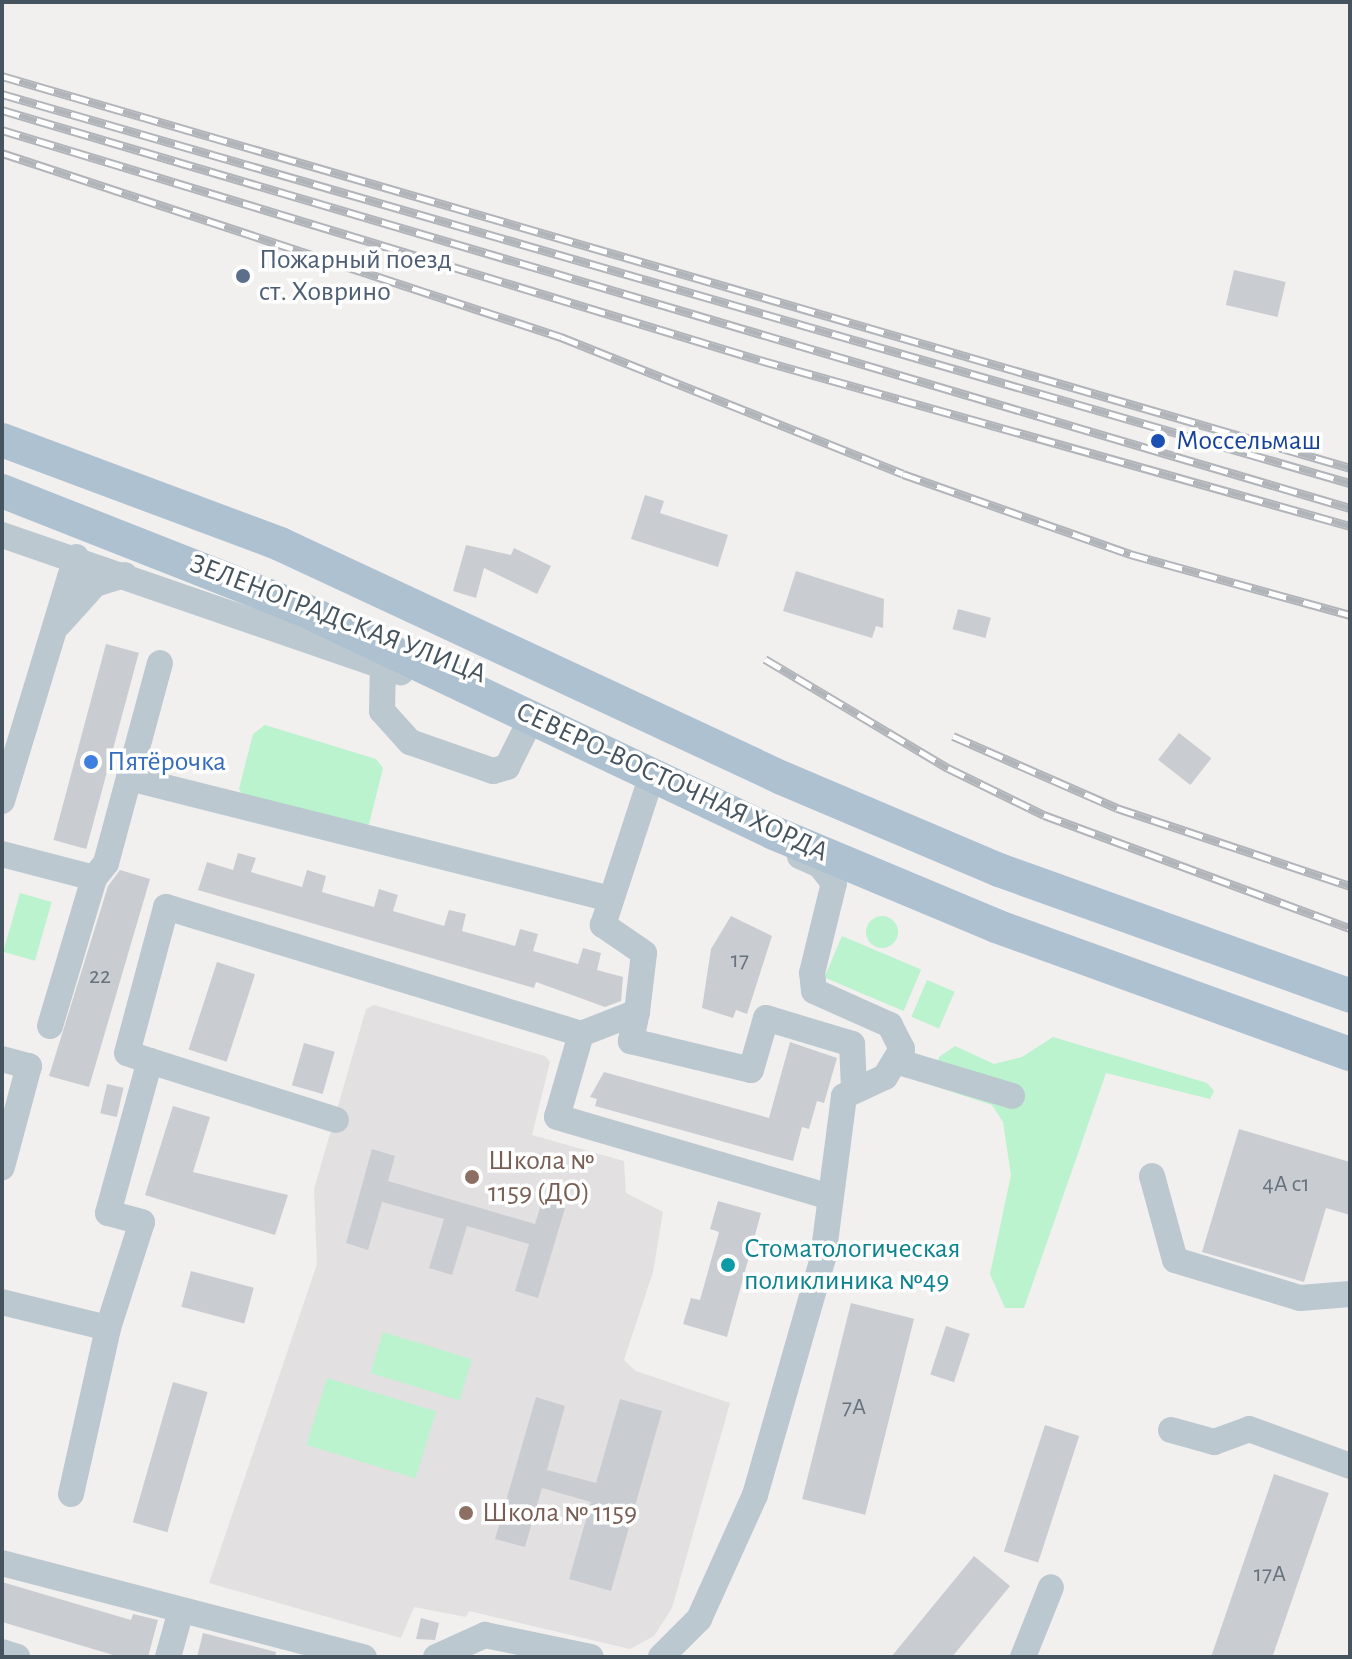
<!DOCTYPE html>
<html>
<head>
<meta charset="utf-8">
<style>
  body { margin:0 }
  #map { position:relative; width:1352px; height:1659px; overflow:hidden; background:#f2efef; font-family:"Alegreya Sans",sans-serif }
  div>[style] { position:absolute }
  .education>* { inset:0; background:#e3e0e1 }
  .green>* { inset:0; background:#baf3cd; transform-origin:0 0 }
  .round { border-radius:50% }
  .building>* { inset:0; background:#c9cdd2; transform-origin:0 0 }
  .minor>* { height:26px; margin:-13px; padding:0 13px; transform-origin:13px; border-radius:13px; background:#bcc8d0 }
  .major>* { height:34px; margin:-17px; padding:0 17px; transform-origin:17px; border-radius:17px; background:#adc1d0 }
  .rail>* { height:9px; margin-top:-4.5px; transform-origin:0; background:repeating-linear-gradient(90deg,#fff 0 18px,#b1b5ba 0 36px); box-sizing:border-box; border-block:2px solid #b1b5ba }
  .dots>* { width:22px; height:22px; translate:-50% -50%; box-sizing:border-box; border:4px solid #fff; border-radius:50% }
  span { translate:-50% -50%; white-space:nowrap; text-align:center; line-height:1.15; -webkit-text-stroke:7px #fff; paint-order:stroke }
  .number-label { font-size:24px; color:#67727c }
  .number-label span { -webkit-text-stroke-width:0 }
  .service-label { font-size:28px; color:#4e5e75 }
  .left { translate:0 -50%; text-align:left }
  .transit-label { font-size:28px; color:#164399 }
  .street-label { font-size:28px; color:#46545f }
  .shop-label { font-size:28px; color:#366cbe }
  .education-label { font-size:28px; color:#785e54 }
  .culture-label { font-size:28px; color:#0d838f }
  .frame { position:absolute; inset:0; border:4px solid #46545f; pointer-events:none }
</style>
</head>
<body>
<div id="map">
  <div class="education">
    <i style="clip-path:polygon(374px 1005px,545px 1056px,550px 1062px,532px 1135px,624px 1161px,626px 1193px,663px 1212px,653px 1272px,624px 1360px,636px 1371px,730px 1403px,672px 1608px,654px 1636px,630px 1649px,469px 1611px,466px 1617px,414px 1607px,401px 1638px,209px 1583px,317px 1264px,314px 1189px,366px 1009px)"></i>
  </div>
  <div class="green">
    <i style="clip-path:polygon(265px 725px,376px 759px,383px 768px,369px 824px,356px 830px,245px 798px,239px 789px,253px 734px)"></i>
    <i style="left:20px;top:893px;width:33px;height:61px;rotate:16deg"></i>
    <i class="round" style="left:866px;top:916px;width:32px;height:32px"></i>
    <i style="left:842px;top:936px;width:86px;height:45px;rotate:23deg"></i>
    <i style="left:927px;top:980px;width:30px;height:40px;rotate:23deg"></i>
    <i style="clip-path:polygon(1053px 1037px,1207px 1083px,1214px 1091px,1210px 1099px,1106px 1073px,1024px 1308px,1005px 1308px,990px 1274px,1011px 1175px,1003px 1122px,992px 1105px,931px 1085px,939px 1057px,955px 1046px,994px 1064px,1022px 1057px)"></i>
    <i style="left:383px;top:1332px;width:93px;height:43px;rotate:17deg"></i>
    <i style="left:327px;top:1378px;width:114px;height:70px;rotate:17deg"></i>
  </div>
  <div class="building">
    <i style="left:1234px;top:270px;width:53px;height:36px;rotate:13deg"></i>
    <i style="clip-path:polygon(645px 495px,664px 501px,660px 513px,728px 535px,718px 567px,631px 539px)"></i>
    <i style="clip-path:polygon(466px 545px,511px 555px,514px 548px,551px 566px,537px 594px,484px 568px,476px 598px,453px 591px)"></i>
    <i style="clip-path:polygon(796px 571px,884px 599px,883px 628px,876px 626px,872px 638px,783px 611px)"></i>
    <i style="left:958px;top:609px;width:34px;height:21px;rotate:15deg"></i>
    <i style="left:106px;top:644px;width:34px;height:203px;rotate:15deg"></i>
    <i style="left:1179px;top:733px;width:41px;height:34px;rotate:38deg"></i>
    <i style="clip-path:polygon(238px 853px,256px 858px,251px 872px,302px 887px,307px 870px,326px 876px,322px 892px,374px 907px,379px 889px,398px 895px,393px 911px,444px 926px,449px 910px,466px 914px,462px 931px,515px 946px,520px 929px,538px 934px,533px 951px,578px 964px,583px 948px,601px 953px,597px 970px,623px 977px,621px 1001px,605px 1007px,536px 982px,534px 988px,198px 890px,207px 862px,233px 870px)"></i>
    <i style="clip-path:polygon(120px 870px,150px 879px,89px 1087px,49px 1076px,108px 886px)"></i>
    <i style="clip-path:polygon(731px 916px,772px 936px,747px 1014px,736px 1010px,733px 1018px,702px 1008px,711px 949px)"></i>
    <i style="left:217px;top:962px;width:40px;height:92px;rotate:18deg"></i>
    <i style="clip-path:polygon(790px 1042px,837px 1058px,824px 1103px,817px 1101px,809px 1129px,802px 1127px,793px 1161px,595px 1106px,597px 1099px,590px 1097px,604px 1072px,769px 1118px)"></i>
    <i style="left:304px;top:1043px;width:32px;height:44px;rotate:16deg"></i>
    <i style="left:107px;top:1084px;width:17px;height:30px;rotate:13deg"></i>
    <i style="clip-path:polygon(173px 1106px,210px 1117px,193px 1172px,288px 1195px,275px 1235px,145px 1195px)"></i>
    <i style="clip-path:polygon(1239px 1129px,1350px 1162px,1350px 1215px,1326px 1208px,1304px 1282px,1202px 1252px)"></i>
    <i style="clip-path:polygon(372px 1149px,395px 1156px,388px 1181px,535px 1224px,543px 1198px,566px 1205px,538px 1298px,515px 1291px,529px 1244px,467px 1226px,452px 1275px,429px 1268px,444px 1219px,382px 1202px,368px 1250px,346px 1243px)"></i>
    <i style="clip-path:polygon(718px 1201px,761px 1213px,727px 1337px,683px 1324px,691px 1298px,700px 1300px,719px 1232px,710px 1229px)"></i>
    <i style="left:191px;top:1271px;width:65px;height:37px;rotate:15deg"></i>
    <i style="left:851px;top:1303px;width:65px;height:202px;rotate:14deg"></i>
    <i style="left:946px;top:1326px;width:25px;height:51px;rotate:18deg"></i>
    <i style="left:173px;top:1382px;width:36px;height:146px;rotate:16deg"></i>
    <i style="clip-path:polygon(536px 1397px,565px 1406px,547px 1470px,596px 1483px,620px 1399px,662px 1411px,611px 1591px,569px 1579px,591px 1502px,542px 1488px,525px 1547px,495px 1539px)"></i>
    <i style="left:1045px;top:1425px;width:36px;height:133px;rotate:18deg"></i>
    <i style="left:1274px;top:1474px;width:58px;height:194px;rotate:19deg"></i>
    <i style="clip-path:polygon(974px 1556px,1010px 1586px,952px 1657px,891px 1657px)"></i>
    <i style="clip-path:polygon(2px 1582px,131px 1620px,133px 1614px,158px 1620px,148px 1657px,120px 1657px,2px 1622px)"></i>
    <i style="clip-path:polygon(421px 1618px,439px 1623px,435px 1640px,416px 1639px)"></i>
    <i style="clip-path:polygon(203px 1633px,276px 1652px,275px 1657px,197px 1657px)"></i>
  </div>
  <div class="minor">
    <i style="left:2px;top:535px;width:422px;rotate:19deg"></i>
    <i style="left:59px;top:624px;width:54px;rotate:-48deg"></i>
    <i style="left:95px;top:584px;width:31px;rotate:-17deg"></i>
    <i style="left:383px;top:664px;width:47px;rotate:91.2deg"></i>
    <i style="left:382px;top:711px;width:42px;rotate:47.9deg"></i>
    <i style="left:410px;top:742px;width:88px;rotate:19.3deg"></i>
    <i style="left:493px;top:771px;width:15px;rotate:-16deg"></i>
    <i style="left:507px;top:767px;width:45px;rotate:-63.4deg"></i>
    <i style="left:129px;top:778px;width:496px;rotate:14.1deg"></i>
    <i style="left:2px;top:801px;width:255px;rotate:-73.1deg"></i>
    <i style="left:2px;top:854px;width:95px;rotate:14.6deg"></i>
    <i style="left:637px;top:1012px;width:30px;rotate:102deg"></i>
    <i style="left:631px;top:1041px;width:123px;rotate:13.6deg"></i>
    <i style="left:751px;top:1070px;width:54px;rotate:-73.9deg"></i>
    <i style="left:766px;top:1018px;width:90px;rotate:16.8deg"></i>
    <i style="left:852px;top:1044px;width:44px;rotate:87.4deg"></i>
    <i style="left:50px;top:1026px;width:154px;rotate:-73.4deg"></i>
    <i style="left:94px;top:878px;width:19px;rotate:-51deg"></i>
    <i style="left:106px;top:863px;width:207px;rotate:-74.9deg"></i>
    <i style="left:581px;top:1034px;width:86px;rotate:106.1deg"></i>
    <i style="left:557px;top:1117px;width:282px;rotate:16.3deg"></i>
    <i style="left:2px;top:1059px;width:28px;rotate:15deg"></i>
    <i style="left:29px;top:1066px;width:105px;rotate:105deg"></i>
    <i style="left:150px;top:1061px;width:195px;rotate:17.6deg"></i>
    <i style="left:899px;top:1062px;width:118px;rotate:16.7deg"></i>
    <i style="left:1152px;top:1176px;width:87px;rotate:74.7deg"></i>
    <i style="left:1175px;top:1260px;width:131px;rotate:16.9deg"></i>
    <i style="left:1300px;top:1298px;width:50px;rotate:-4.6deg"></i>
    <i style="left:2px;top:1302px;width:109px;rotate:13.8deg"></i>
    <i style="left:108px;top:1328px;width:111px;rotate:-72.2deg"></i>
    <i style="left:142px;top:1222px;width:35px;rotate:-165deg"></i>
    <i style="left:108px;top:1213px;width:158px;rotate:-74.6deg"></i>
    <i style="left:150px;top:1061px;width:24px;rotate:-161deg"></i>
    <i style="left:127px;top:1053px;width:151px;rotate:-75deg"></i>
    <i style="left:166px;top:907px;width:434px;rotate:17deg"></i>
    <i style="left:581px;top:1034px;width:60px;rotate:-21.4deg"></i>
    <i style="left:637px;top:1012px;width:59px;rotate:-83.2deg"></i>
    <i style="left:644px;top:953px;width:50px;rotate:-145.7deg"></i>
    <i style="left:603px;top:925px;width:148px;rotate:-71.9deg"></i>
    <i style="left:1171px;top:1430px;width:45px;rotate:15.6deg"></i>
    <i style="left:1214px;top:1442px;width:37px;rotate:-20deg"></i>
    <i style="left:1249px;top:1429px;width:108px;rotate:20.1deg"></i>
    <i style="left:71px;top:1494px;width:170px;rotate:-77.4deg"></i>
    <i style="left:2px;top:1563px;width:374px;rotate:14.6deg"></i>
    <i style="left:2px;top:1652px;width:16px;rotate:18deg"></i>
    <i style="left:168px;top:1657px;width:45px;rotate:-74.4deg"></i>
    <i style="left:436px;top:1657px;width:54px;rotate:-24.2deg"></i>
    <i style="left:485px;top:1635px;width:108px;rotate:11.7deg"></i>
    <i style="left:661px;top:1657px;width:54px;rotate:-45deg"></i>
    <i style="left:699px;top:1619px;width:136px;rotate:-65.7deg"></i>
    <i style="left:755px;top:1495px;width:247px;rotate:-74deg"></i>
    <i style="left:823px;top:1258px;width:163px;rotate:-82.6deg"></i>
    <i style="left:844px;top:1096px;width:45px;rotate:-24.9deg"></i>
    <i style="left:885px;top:1077px;width:33px;rotate:-59deg"></i>
    <i style="left:902px;top:1049px;width:27px;rotate:-117deg"></i>
    <i style="left:890px;top:1025px;width:83px;rotate:-155.9deg"></i>
    <i style="left:814px;top:991px;width:18px;rotate:-96deg"></i>
    <i style="left:812px;top:973px;width:93px;rotate:-76.3deg"></i>
    <i style="left:834px;top:883px;width:23px;rotate:-128deg"></i>
    <i style="left:820px;top:865px;width:22px;rotate:-156deg"></i>
    <i style="left:1023px;top:1657px;width:75px;rotate:-68.2deg"></i>
  </div>
  <div class="major">
    <i style="left:2px;top:440px;width:297px;rotate:20.5deg"></i>
    <i style="left:280px;top:544px;width:554px;rotate:24.99deg"></i>
    <i style="left:782px;top:778px;width:236px;rotate:23deg"></i>
    <i style="left:999px;top:870px;width:373px;rotate:19.7deg"></i>
    <i style="left:2px;top:491px;width:322px;rotate:21.5deg"></i>
    <i style="left:302px;top:609px;width:522px;rotate:25.39deg"></i>
    <i style="left:774px;top:833px;width:241px;rotate:22.7deg"></i>
    <i style="left:996px;top:926px;width:376px;rotate:19.9deg"></i>
  </div>
  <div class="rail">
    <i style="left:2px;top:76px;width:1404px;rotate:16.21deg"></i>
    <i style="left:2px;top:94px;width:1403px;rotate:16.1deg"></i>
    <i style="left:2px;top:110px;width:1406px;rotate:16.45deg"></i>
    <i style="left:2px;top:130px;width:792px;rotate:16.88deg"></i>
    <i style="left:760px;top:360px;width:613px;rotate:15.71deg"></i>
    <i style="left:2px;top:153px;width:589px;rotate:18.22deg"></i>
    <i style="left:561px;top:337px;width:368px;rotate:21.8deg"></i>
    <i style="left:903px;top:474px;width:241px;rotate:19.4deg"></i>
    <i style="left:1130px;top:554px;width:228px;rotate:15.5deg"></i>
    <i style="left:765px;top:659px;width:213px;rotate:30.8deg"></i>
    <i style="left:948px;top:768px;width:107px;rotate:26.1deg"></i>
    <i style="left:1044px;top:815px;width:326px;rotate:20.3deg"></i>
    <i style="left:953px;top:736px;width:179px;rotate:23.7deg"></i>
    <i style="left:1117px;top:808px;width:246px;rotate:18.5deg"></i>
  </div>
  <div class="dots">
    <i style="left:243px;top:276px;background:#5c6f8a"></i>
    <i style="left:1158px;top:441px;background:#1a4fb4"></i>
    <i style="left:91px;top:762px;background:#3f7fe0"></i>
    <i style="left:472px;top:1177px;background:#8d6e63"></i>
    <i style="left:728px;top:1265px;background:#0f9aa8"></i>
    <i style="left:466px;top:1513px;background:#8d6e63"></i>
  </div>
  <div class="number-label">
    <span style="left:740px;top:961px">17</span>
    <span style="left:100px;top:977px">22</span>
    <span style="left:1286px;top:1185px">4А с1</span>
    <span style="left:854px;top:1408px">7А</span>
    <span style="left:1270px;top:1575px">17А</span>
  </div>
  <div class="service-label">
    <span class="left" style="left:259px;top:276px">Пожарный поезд<br>ст. Ховрино</span>
  </div>
  <div class="transit-label">
    <span class="left" style="left:1176px;top:441px">Моссельмаш</span>
  </div>
  <div class="street-label">
    <span style="left:338px;top:619px;rotate:21deg">ЗЕЛЕНОГРАДСКАЯ УЛИЦА</span>
    <span style="left:672px;top:782px;rotate:25deg">СЕВЕРО-ВОСТОЧНАЯ ХОРДА</span>
  </div>
  <div class="shop-label">
    <span class="left" style="left:107px;top:762px">Пятёрочка</span>
  </div>
  <div class="education-label">
    <span class="left" style="left:488px;top:1177px">Школа №<br>1159 (ДО)</span>
    <span class="left" style="left:482px;top:1513px">Школа № 1159</span>
  </div>
  <div class="culture-label">
    <span class="left" style="left:744px;top:1265px">Стоматологическая<br>поликлиника №49</span>
  </div>
  <div class="frame"></div>
</div>
</body>
</html>
